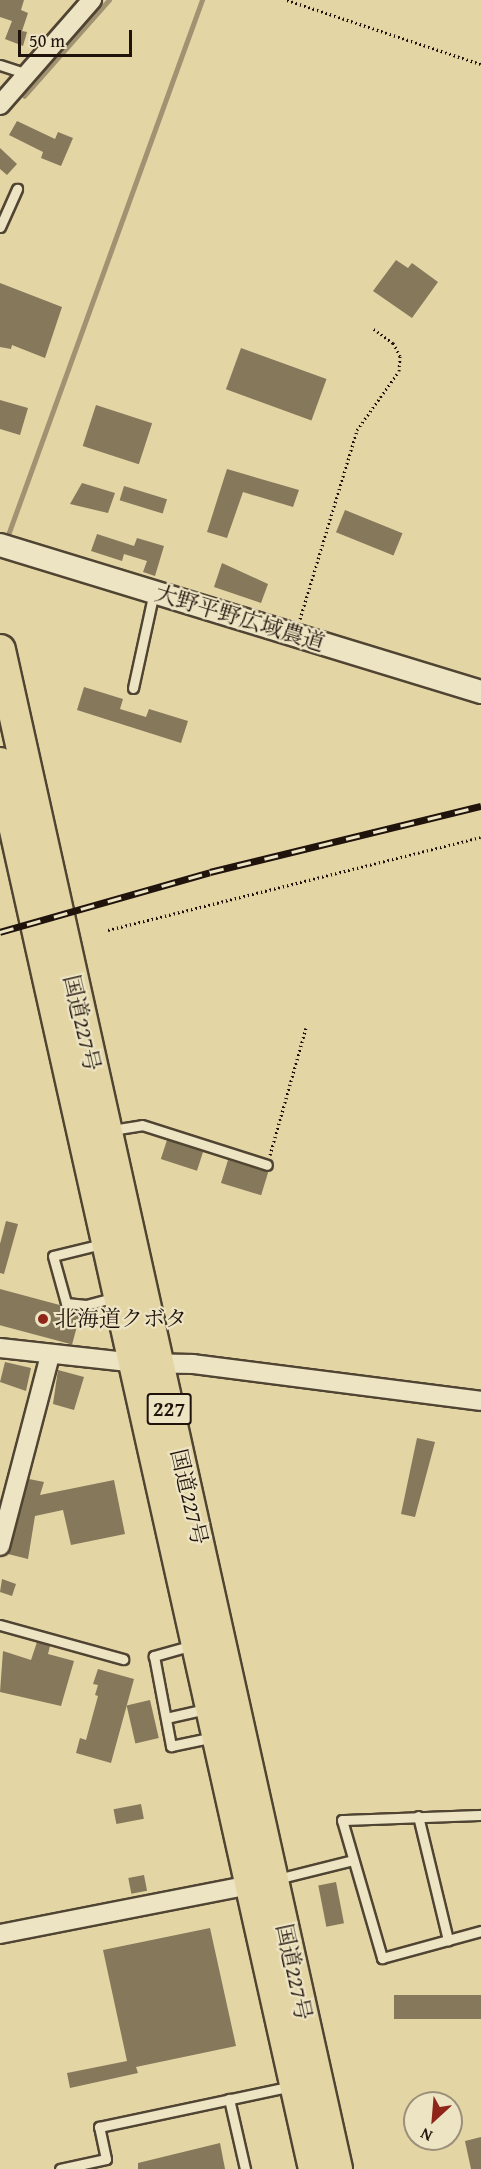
<!DOCTYPE html>
<html>
<head>
<meta charset="utf-8">
<style>
  body { margin:0 }
  #map { position:relative; width:481px; height:2169px; overflow:hidden; background:#e4d5a5; font-family:"Gentium Book Plus","Noto Serif JP",serif }
  div>[style] { position:absolute }
  .stream>* { height:4.5px; margin:-2.25px; padding:0 2.25px; transform-origin:2.25px; border-radius:2.25px; background:#a19371 }
  .building>* { inset:0; background:#85785b; transform-origin:0 0 }
  .path>* { height:3px; margin-top:-1.5px; transform-origin:0; background:repeating-linear-gradient(90deg,#1f130b 0 1.5px,transparent 0 4.5px) }
  .roads { filter:drop-shadow(2px 0 #504432) drop-shadow(-2px 0 #504432) drop-shadow(0 2px #504432) drop-shadow(0 -2px #504432) }
  .service>* { height:9px; margin:-4.5px; padding:0 4.5px; transform-origin:4.5px; border-radius:4.5px; background:#ede4c4 }
  .minor>* { height:18px; margin:-9px; padding:0 9px; transform-origin:9px; border-radius:9px; background:#ede4c4 }
  .tertiary>* { height:22px; margin:-11px; padding:0 11px; transform-origin:11px; border-radius:11px; background:#ede4c4 }
  .trunk>* { height:30px; margin:-15px; padding:0 15px; transform-origin:15px; border-radius:15px; background:#e4d5a5 }
  .rail>* { height:7px; margin-top:-3.5px; transform-origin:0; background:repeating-linear-gradient(90deg,#ede4c4 0 14px,#1f130b 0 28px); box-sizing:border-box; border-block:2px solid #1f130b }
  .dots>* { width:16px; height:16px; translate:-50% -50%; box-sizing:border-box; border:3px solid #ede4c4; border-radius:50% }
  span { translate:-50% -50%; white-space:nowrap; text-align:center; line-height:1.15; -webkit-text-stroke:4.5px #ede4c4; paint-order:stroke }
  .shield-label span { padding:2px 4px; background:#ede4c4; border:2px solid; border-radius:4px; -webkit-text-stroke-width:0 }
  .shield-label { font-size:21px; color:#1f130b; font-weight:700 }
  .street-label { font-size:22px; color:#1f130b }
  .poi-label { font-size:22px; color:#1f130b }
  .left { translate:0 -50%; text-align:left }
  .north { position:absolute; left:403px; top:2091px; width:60px; height:60px; box-sizing:border-box; background:#ede4c4; border:2px solid #9b907a; border-radius:50%; rotate:206deg; font-size:16px; font-weight:700; line-height:24px; text-align:center; color:#1f130b }
  .north::after { content:''; display:block; margin:auto; width:21px; height:27px; background:#8f2418; clip-path:polygon(50% 0,100% 100%,50% 72%,0 100%) }
  .scale { position:absolute; left:18px; top:30px; width:114px; height:27px; box-sizing:border-box; border:3px solid #1f130b; border-top:0; padding-left:8px; font-size:18px; line-height:21px; white-space:nowrap; color:#1f130b; -webkit-text-stroke:4px #ede4c4; paint-order:stroke }
</style>
</head>
<body>
<div id="map">
  <div class="stream">
    <i style="left:24px;top:96px;width:128px;rotate:-48.5deg"></i>
    <i style="left:8px;top:535px;width:569px;rotate:-70.07deg"></i>
  </div>
  <div class="building">
    <i style="clip-path:polygon(0 0,24px 0,21px 10px,28px 13px,22px 31px,27px 32px,23px 46px,5px 39px,12px 21px,0 17px)"></i>
    <i style="clip-path:polygon(17px 121px,55px 139px,58px 132px,73px 138px,61px 166px,41px 158px,43px 152px,9px 135px)"></i>
    <i style="clip-path:polygon(0 148px,17px 164px,7px 175px,0 169px)"></i>
    <i style="clip-path:polygon(396px 260px,408px 268px,412px 263px,438px 282px,412px 318px,373px 291px)"></i>
    <i style="clip-path:polygon(0 283px,62px 307px,45px 358px,12px 345px,11px 349px,0 347px)"></i>
    <i style="left:241px;top:348px;width:91px;height:44px;rotate:20deg"></i>
    <i style="clip-path:polygon(0 400px,28px 408px,20px 435px,0 429px)"></i>
    <i style="left:96px;top:405px;width:59px;height:43px;rotate:18deg"></i>
    <i style="clip-path:polygon(227px 469px,299px 490px,293px 507px,243px 492px,227px 538px,207px 532px)"></i>
    <i style="clip-path:polygon(82px 483px,115px 493px,108px 513px,70px 504px)"></i>
    <i style="left:124px;top:486px;width:45px;height:15px;rotate:17deg"></i>
    <i style="left:345px;top:510px;width:62px;height:24px;rotate:22deg"></i>
    <i style="clip-path:polygon(97px 534px,134px 546px,137px 538px,164px 546px,155px 576px,143px 572px,147px 561px,124px 554px,122px 561px,91px 551px)"></i>
    <i style="clip-path:polygon(222px 563px,268px 584px,261px 603px,214px 587px)"></i>
    <i style="clip-path:polygon(84px 687px,123px 699px,120px 709px,146px 717px,149px 709px,188px 721px,181px 743px,77px 710px)"></i>
    <i style="left:167px;top:1140px;width:38px;height:20px;rotate:18deg"></i>
    <i style="left:228px;top:1160px;width:42px;height:24px;rotate:17deg"></i>
    <i style="clip-path:polygon(6px 1221px,18px 1224px,4px 1274px,0 1273px,0 1244px)"></i>
    <i style="left:0;top:1289px;width:84px;height:35px;rotate:15deg"></i>
    <i style="clip-path:polygon(5px 1362px,31px 1368px,26px 1391px,0 1382px)"></i>
    <i style="clip-path:polygon(58px 1370px,84px 1377px,74px 1410px,53px 1404px)"></i>
    <i style="clip-path:polygon(417px 1438px,435px 1442px,415px 1517px,401px 1514px)"></i>
    <i style="clip-path:polygon(29px 1479px,44px 1482px,40px 1495px,114px 1480px,125px 1534px,71px 1545px,63px 1510px,35px 1516px,28px 1559px,8px 1554px)"></i>
    <i style="clip-path:polygon(2px 1579px,16px 1584px,12px 1596px,0 1592px)"></i>
    <i style="clip-path:polygon(37px 1642px,50px 1646px,48px 1654px,74px 1661px,61px 1706px,0 1692px,3px 1651px,31px 1660px)"></i>
    <i style="clip-path:polygon(98px 1669px,134px 1679px,111px 1763px,76px 1753px,80px 1738px,86px 1740px,98px 1696px,95px 1695px,98px 1685px,93px 1684px)"></i>
    <i style="left:150px;top:1700px;width:39px;height:24px;rotate:77deg"></i>
    <i style="left:141px;top:1804px;width:15px;height:28px;rotate:79deg"></i>
    <i style="left:144px;top:1875px;width:16px;height:16px;rotate:79deg"></i>
    <i style="left:336px;top:1882px;width:42px;height:18px;rotate:79deg"></i>
    <i style="clip-path:polygon(210px 1928px,236px 2046px,136px 2067px,138px 2073px,70px 2088px,67px 2073px,127px 2061px,103px 1950px)"></i>
    <i style="left:481px;top:1995px;width:24px;height:87px;rotate:90deg"></i>
    <i style="clip-path:polygon(481px 2137px,481px 2169px,471px 2169px,465px 2141px)"></i>
    <i style="clip-path:polygon(220px 2143px,225px 2169px,138px 2169px,138px 2163px)"></i>
  </div>
  <div class="path">
    <i style="left:287px;top:0;width:204px;rotate:18.3deg"></i>
    <i style="left:300px;top:619px;width:197px;rotate:-73.2deg"></i>
    <i style="left:357px;top:430px;width:72px;rotate:-54.6deg"></i>
    <i style="left:399px;top:371px;width:15px;rotate:-86deg"></i>
    <i style="left:400px;top:356px;width:15px;rotate:-118deg"></i>
    <i style="left:393px;top:343px;width:24px;rotate:-144deg"></i>
    <i style="left:108px;top:930px;width:384px;rotate:-14deg"></i>
    <i style="left:270px;top:1155px;width:132px;rotate:-74.2deg"></i>
  </div>
  <div class="roads">
    <div class="service">
      <i style="left:0;top:65px;width:29px;rotate:18deg"></i>
      <i style="left:0;top:227px;width:42px;rotate:-65.9deg"></i>
      <i style="left:133px;top:688px;width:98px;rotate:-77.7deg"></i>
      <i style="left:112px;top:1130px;width:30px;rotate:-9deg"></i>
      <i style="left:142px;top:1125px;width:131px;rotate:17.7deg"></i>
      <i style="left:102px;top:1244px;width:50px;rotate:166.2deg"></i>
      <i style="left:53px;top:1256px;width:49px;rotate:74.5deg"></i>
      <i style="left:66px;top:1303px;width:20px;rotate:6deg"></i>
      <i style="left:86px;top:1305px;width:31px;rotate:-15deg"></i>
      <i style="left:0;top:1625px;width:128px;rotate:15.5deg"></i>
      <i style="left:193px;top:1645px;width:41px;rotate:164.2deg"></i>
      <i style="left:154px;top:1656px;width:92px;rotate:79.3deg"></i>
      <i style="left:171px;top:1746px;width:44px;rotate:-11.8deg"></i>
      <i style="left:166px;top:1718px;width:41px;rotate:-12.7deg"></i>
      <i style="left:481px;top:1815px;width:139px;rotate:177.9deg"></i>
      <i style="left:342px;top:1820px;width:144px;rotate:73.8deg"></i>
      <i style="left:382px;top:1958px;width:103px;rotate:-15.3deg"></i>
      <i style="left:418px;top:1816px;width:128px;rotate:76.4deg"></i>
      <i style="left:277px;top:1879px;width:78px;rotate:-14deg"></i>
      <i style="left:229px;top:2099px;width:72px;rotate:77.1deg"></i>
      <i style="left:60px;top:2169px;width:47px;rotate:-12.3deg"></i>
      <i style="left:106px;top:2159px;width:33px;rotate:-102deg"></i>
      <i style="left:99px;top:2127px;width:197px;rotate:-12deg"></i>
    </div>
    <div class="minor">
      <i style="left:0;top:105px;width:140px;rotate:-48.8deg"></i>
      <i style="left:0;top:1348px;width:136px;rotate:6.3deg"></i>
      <i style="left:135px;top:1363px;width:58px;rotate:1deg"></i>
      <i style="left:193px;top:1364px;width:290px;rotate:7.3deg"></i>
      <i style="left:0;top:1546px;width:197px;rotate:-75.3deg"></i>
      <i style="left:0;top:1934px;width:255px;rotate:-11.1deg"></i>
    </div>
    <div class="tertiary">
      <i style="left:0;top:545px;width:503px;rotate:16.99deg"></i>
    </div>
    <div class="trunk">
      <i style="left:0;top:650px;width:1556px;rotate:77.49deg"></i>
      <i style="left:0;top:763px;width:1441px;rotate:77.41deg"></i>
    </div>
  </div>
  <div class="rail">
    <i style="left:0;top:932px;width:218px;rotate:-15.9deg"></i>
    <i style="left:210px;top:872px;width:279px;rotate:-13.7deg"></i>
  </div>
  <div class="dots">
    <i style="left:43px;top:1319px;background:#8f2418"></i>
  </div>
  <div class="shield-label">
    <span style="left:169px;top:1409px">227</span>
  </div>
  <div class="street-label">
    <span style="left:240px;top:618px;rotate:17deg">大野平野広域農道</span>
    <span style="left:82px;top:1023px;rotate:77deg">国道227号</span>
    <span style="left:189px;top:1497px;rotate:77deg">国道227号</span>
    <span style="left:294px;top:1972px;rotate:78deg">国道227号</span>
  </div>
  <div class="poi-label">
    <span class="left" style="left:55px;top:1319px">北海道クボタ</span>
  </div>
  <div class="north">N</div>
  <div class="scale">50 m</div>
</div>
</body>
</html>
